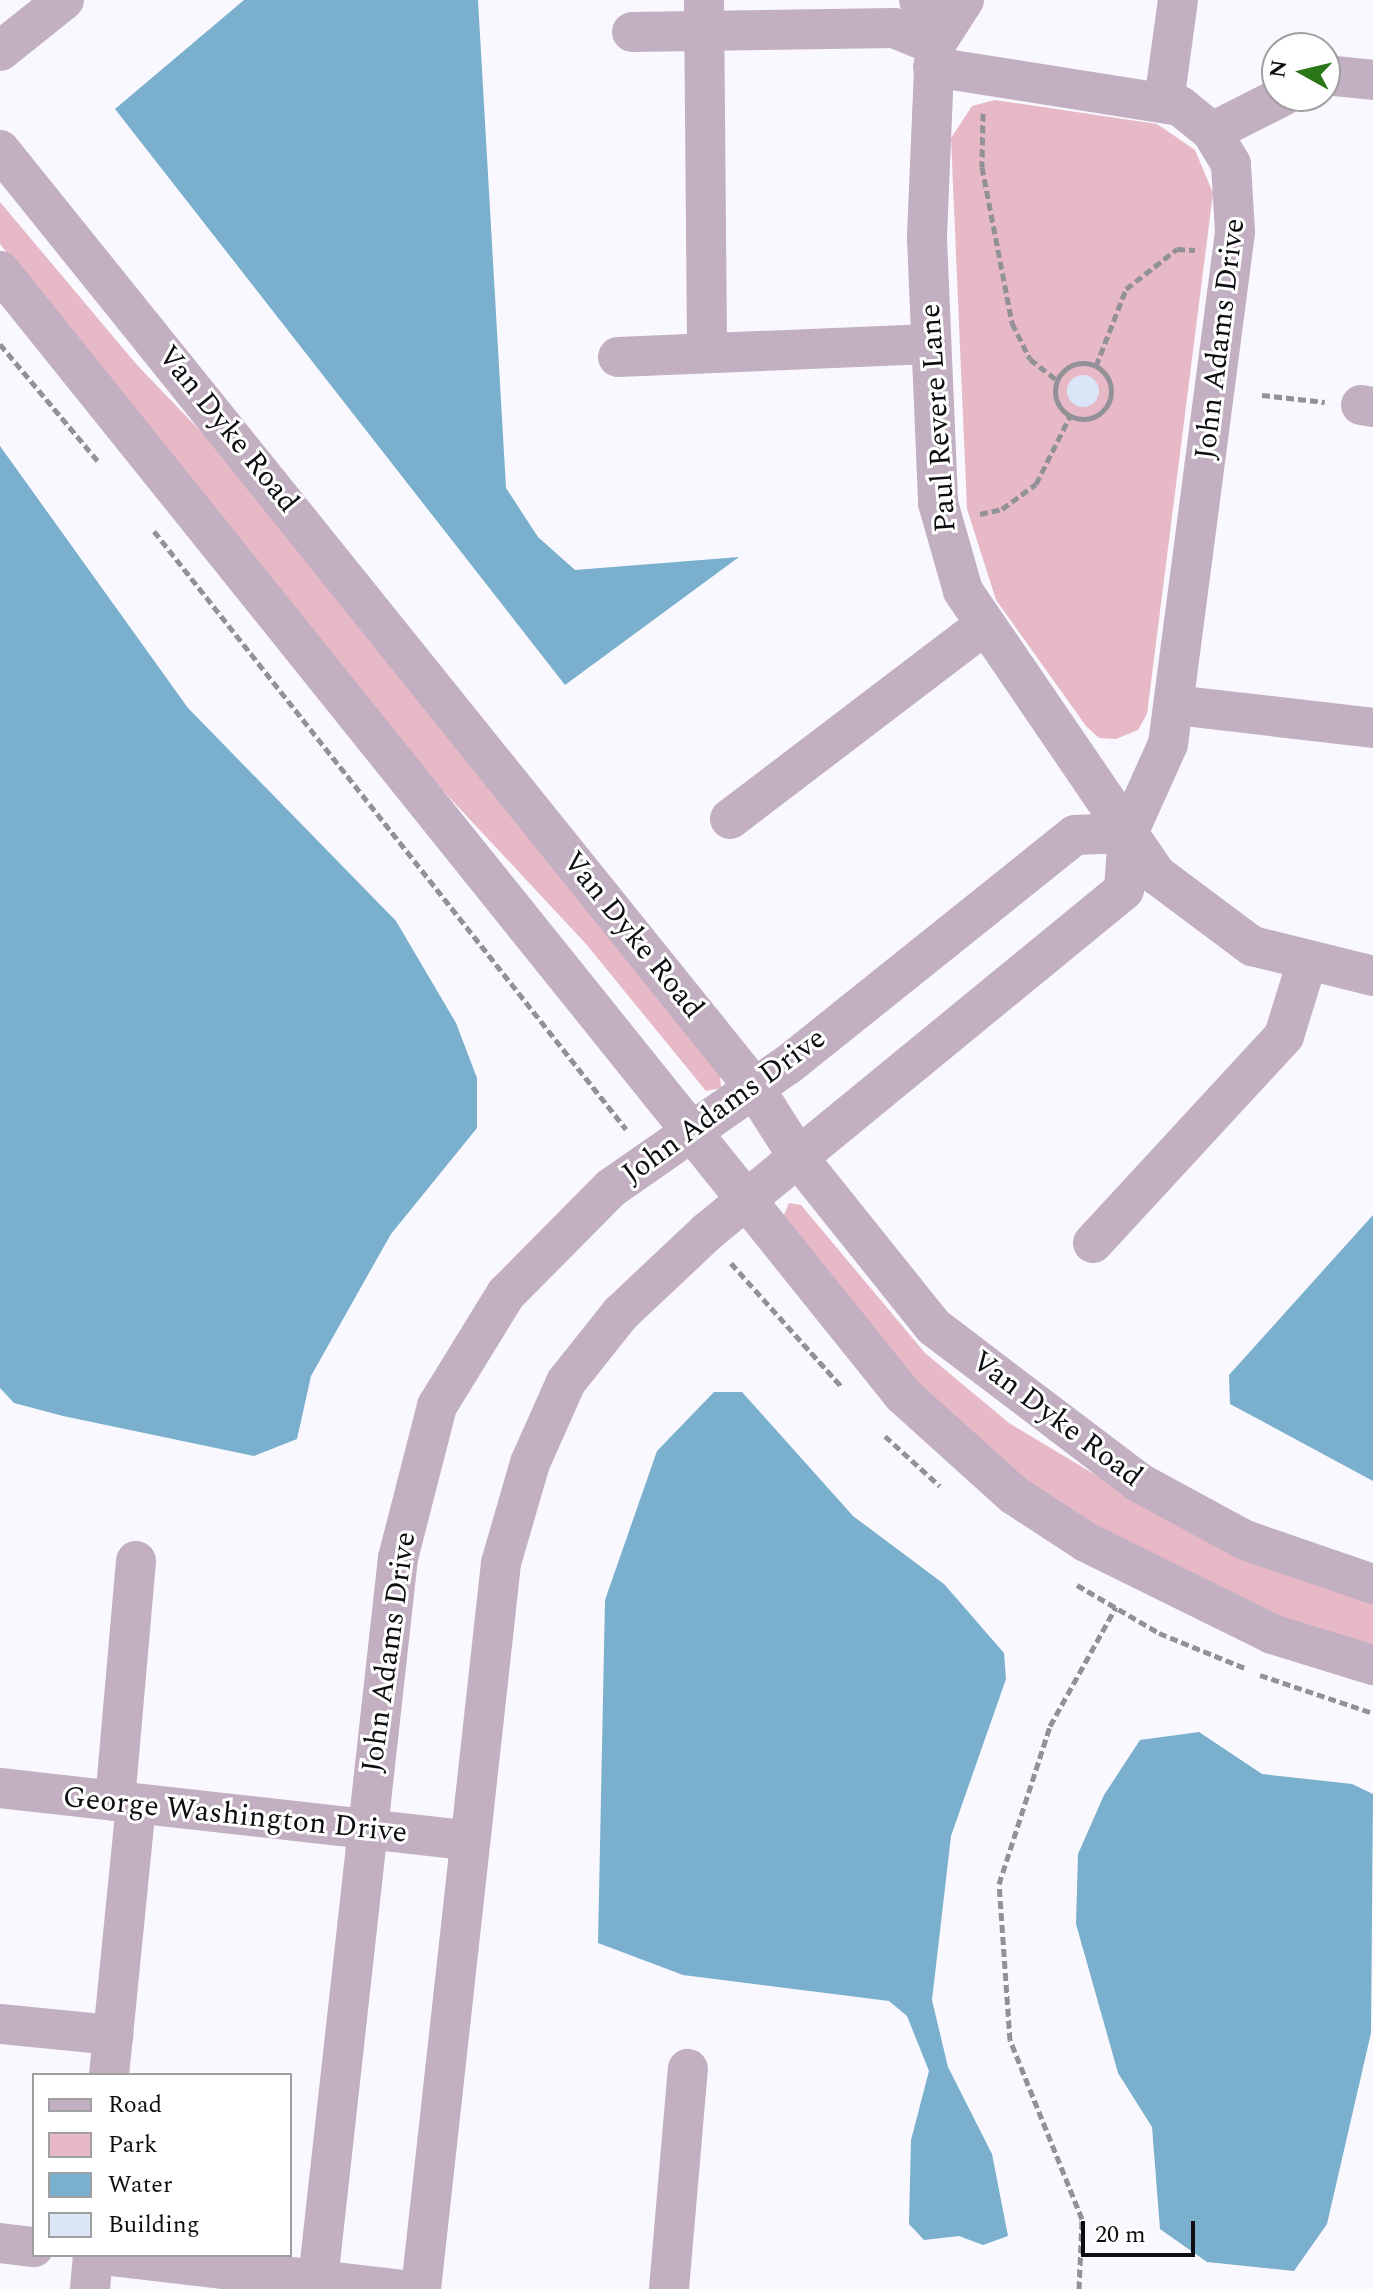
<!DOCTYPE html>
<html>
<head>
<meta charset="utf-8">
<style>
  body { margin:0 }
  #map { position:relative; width:1373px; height:2289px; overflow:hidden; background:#f9f8fe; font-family:Spectral,serif }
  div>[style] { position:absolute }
  .green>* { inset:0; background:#e7b8c6 }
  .water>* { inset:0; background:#7ab0ce }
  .building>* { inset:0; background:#dbe5f8 }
  .round { border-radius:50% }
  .path>* { height:5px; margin-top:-2.5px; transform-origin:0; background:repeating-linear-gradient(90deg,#929197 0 8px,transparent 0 12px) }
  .path>.ring { margin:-2.5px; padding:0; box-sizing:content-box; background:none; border:5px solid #929197; border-radius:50% }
  .minor>* { height:40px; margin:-20px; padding:0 20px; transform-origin:20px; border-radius:20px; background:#c2afc1 }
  span { translate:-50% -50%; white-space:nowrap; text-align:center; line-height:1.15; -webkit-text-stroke:6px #fff; paint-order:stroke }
  .street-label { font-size:30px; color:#0e0d12 }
  .legend { position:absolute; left:32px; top:2073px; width:260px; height:184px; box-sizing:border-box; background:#fff; border:2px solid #9f9ea0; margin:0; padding:10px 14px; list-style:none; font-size:24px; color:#0e0d12 }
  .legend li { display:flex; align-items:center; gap:16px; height:40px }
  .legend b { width:40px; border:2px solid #9f9ea0 }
  .north { position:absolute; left:1261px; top:32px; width:80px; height:80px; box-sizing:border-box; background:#fff; border:2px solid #9f9ea0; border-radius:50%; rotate:278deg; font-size:22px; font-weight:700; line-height:32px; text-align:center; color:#0e0d12 }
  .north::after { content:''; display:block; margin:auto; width:28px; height:36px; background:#2c761a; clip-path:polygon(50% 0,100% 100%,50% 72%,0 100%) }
  .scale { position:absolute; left:1081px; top:2221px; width:114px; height:36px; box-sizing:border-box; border:4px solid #0e0d12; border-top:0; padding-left:10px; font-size:24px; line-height:28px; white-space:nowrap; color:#0e0d12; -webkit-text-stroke:6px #fff; paint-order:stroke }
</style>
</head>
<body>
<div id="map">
  <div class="green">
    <i style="clip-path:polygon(995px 100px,1157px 124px,1195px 150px,1213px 193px,1147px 714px,1138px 730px,1116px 739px,1099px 738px,1086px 726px,996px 600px,967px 509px,951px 138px,972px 106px)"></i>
    <i style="clip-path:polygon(0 202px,137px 365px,256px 489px,720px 1075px,721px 1088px,706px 1091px,586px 944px,393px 737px,0 244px)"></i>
    <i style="clip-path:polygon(789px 1203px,801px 1205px,925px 1353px,1009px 1423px,1129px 1495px,1373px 1603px,1373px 1652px,1224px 1599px,1065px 1507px,998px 1459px,914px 1381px,783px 1217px)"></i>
  </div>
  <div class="water">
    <i style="clip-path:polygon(244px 0,478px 0,506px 488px,538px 537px,575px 570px,739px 557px,565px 685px,115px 109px)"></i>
    <i style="clip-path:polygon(0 446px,188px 708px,396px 921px,456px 1023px,477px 1078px,477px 1128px,391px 1234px,311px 1376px,297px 1439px,254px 1456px,63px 1416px,14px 1403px,0 1388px)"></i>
    <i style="clip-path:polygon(1373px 1215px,1373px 1481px,1230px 1404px,1229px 1375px)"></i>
    <i style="clip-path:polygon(714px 1392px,742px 1392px,853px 1516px,944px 1584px,1004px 1653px,1006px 1679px,951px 1836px,932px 2000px,948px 2067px,992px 2154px,1008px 2236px,983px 2245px,959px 2236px,924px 2240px,909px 2224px,911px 2140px,929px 2071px,907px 2016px,889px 2001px,683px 1975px,598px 1943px,605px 1600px,657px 1451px)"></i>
    <i style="clip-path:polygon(1199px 1732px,1262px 1774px,1352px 1784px,1373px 1794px,1371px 2033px,1327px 2224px,1294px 2271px,1207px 2262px,1160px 2229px,1152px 2127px,1118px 2073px,1076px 1924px,1078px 1854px,1104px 1795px,1140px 1740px)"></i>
  </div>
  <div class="building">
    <i class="round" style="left:1067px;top:375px;width:32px;height:32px"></i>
  </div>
  <div class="path">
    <i style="left:983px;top:113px;width:54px;rotate:91.1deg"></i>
    <i style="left:982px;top:167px;width:159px;rotate:79.1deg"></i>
    <i style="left:1012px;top:323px;width:40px;rotate:63.4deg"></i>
    <i style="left:1030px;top:359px;width:34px;rotate:38deg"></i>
    <i style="left:0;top:344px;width:153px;rotate:50.1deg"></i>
    <i class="ring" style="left:1055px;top:363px;width:51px;height:51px"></i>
    <i style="left:1096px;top:366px;width:83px;rotate:-68.7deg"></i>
    <i style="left:1126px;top:289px;width:65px;rotate:-38.1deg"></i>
    <i style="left:1177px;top:249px;width:18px;rotate:3deg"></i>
    <i style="left:1262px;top:395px;width:63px;rotate:6.3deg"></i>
    <i style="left:980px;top:514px;width:23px;rotate:-13deg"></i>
    <i style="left:1002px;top:509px;width:42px;rotate:-36.3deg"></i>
    <i style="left:1036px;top:484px;width:76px;rotate:-63.4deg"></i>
    <i style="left:154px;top:531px;width:762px;rotate:51.72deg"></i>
    <i style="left:731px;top:1263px;width:166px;rotate:48.2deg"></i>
    <i style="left:885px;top:1436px;width:74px;rotate:42.3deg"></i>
    <i style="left:1077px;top:1585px;width:95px;rotate:30.3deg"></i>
    <i style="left:1159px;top:1633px;width:95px;rotate:22.2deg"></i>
    <i style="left:1260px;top:1675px;width:119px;rotate:18.6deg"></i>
    <i style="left:1079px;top:2289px;width:70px;rotate:-87.5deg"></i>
    <i style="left:1082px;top:2219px;width:193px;rotate:-111.9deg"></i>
    <i style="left:1010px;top:2040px;width:156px;rotate:-94deg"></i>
    <i style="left:999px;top:1884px;width:166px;rotate:-72.1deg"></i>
    <i style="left:1050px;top:1726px;width:136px;rotate:-61deg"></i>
  </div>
  <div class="minor">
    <i style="left:704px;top:0;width:352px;rotate:89.5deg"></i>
    <i style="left:919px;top:0;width:48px;rotate:70.4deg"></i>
    <i style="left:964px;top:0;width:54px;rotate:122.8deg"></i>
    <i style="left:935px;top:45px;width:193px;rotate:92.4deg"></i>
    <i style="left:927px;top:238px;width:265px;rotate:87.6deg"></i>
    <i style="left:938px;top:503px;width:91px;rotate:74.1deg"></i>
    <i style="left:963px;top:591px;width:344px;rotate:55.7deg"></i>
    <i style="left:1157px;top:875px;width:119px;rotate:36.8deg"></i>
    <i style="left:1252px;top:946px;width:125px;rotate:13.9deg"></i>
    <i style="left:632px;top:32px;width:262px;rotate:-0.9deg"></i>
    <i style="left:894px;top:28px;width:44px;rotate:22.5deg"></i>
    <i style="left:0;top:51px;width:82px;rotate:-38.6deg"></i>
    <i style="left:1325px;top:75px;width:48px;rotate:5.9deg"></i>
    <i style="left:1164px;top:102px;width:103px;rotate:-82.2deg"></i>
    <i style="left:1212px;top:132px;width:80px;rotate:-26.9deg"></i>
    <i style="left:0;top:150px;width:1201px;rotate:51.18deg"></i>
    <i style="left:753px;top:1086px;width:88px;rotate:57.6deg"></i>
    <i style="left:800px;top:1160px;width:214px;rotate:51.3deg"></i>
    <i style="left:934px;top:1327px;width:256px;rotate:37.2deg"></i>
    <i style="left:1138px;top:1482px;width:122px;rotate:28.5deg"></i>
    <i style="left:1245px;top:1540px;width:135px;rotate:19deg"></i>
    <i style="left:0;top:271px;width:1443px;rotate:51.22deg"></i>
    <i style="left:904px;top:1396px;width:148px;rotate:42deg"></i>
    <i style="left:1014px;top:1495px;width:86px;rotate:33.1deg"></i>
    <i style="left:1086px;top:1542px;width:208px;rotate:26.3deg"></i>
    <i style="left:1272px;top:1634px;width:106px;rotate:17.1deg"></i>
    <i style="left:618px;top:357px;width:312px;rotate:-2.4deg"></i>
    <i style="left:1361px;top:405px;width:12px;rotate:9deg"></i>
    <i style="left:1175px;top:705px;width:199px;rotate:6.6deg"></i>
    <i style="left:730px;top:819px;width:318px;rotate:-37.3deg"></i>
    <i style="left:1093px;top:1243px;width:282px;rotate:-47.3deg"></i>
    <i style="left:1284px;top:1036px;width:74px;rotate:-72.8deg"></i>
    <i style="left:0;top:1788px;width:473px;rotate:6.4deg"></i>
    <i style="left:115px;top:1801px;width:241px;rotate:-85deg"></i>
    <i style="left:0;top:2024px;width:114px;rotate:5.6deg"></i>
    <i style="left:113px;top:2035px;width:40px;rotate:95.7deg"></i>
    <i style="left:113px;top:2035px;width:232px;rotate:-84.3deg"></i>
    <i style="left:0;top:2243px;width:34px;rotate:7deg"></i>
    <i style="left:102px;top:2255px;width:298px;rotate:6.6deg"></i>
    <i style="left:90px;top:2289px;width:34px;rotate:-85deg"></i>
    <i style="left:317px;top:2289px;width:735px;rotate:-83.68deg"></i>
    <i style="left:398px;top:1558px;width:157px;rotate:-75.6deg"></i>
    <i style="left:437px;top:1406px;width:132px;rotate:-58.4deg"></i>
    <i style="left:506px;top:1294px;width:149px;rotate:-45.3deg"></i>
    <i style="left:611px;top:1188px;width:217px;rotate:-34.9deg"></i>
    <i style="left:789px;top:1064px;width:366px;rotate:-38.7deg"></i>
    <i style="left:1075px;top:835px;width:53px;rotate:-2.2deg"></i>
    <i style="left:421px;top:2289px;width:730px;rotate:-83.71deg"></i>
    <i style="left:501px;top:1563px;width:104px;rotate:-73.8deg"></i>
    <i style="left:530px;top:1463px;width:89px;rotate:-66deg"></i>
    <i style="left:566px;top:1382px;width:87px;rotate:-51.5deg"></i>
    <i style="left:620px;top:1314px;width:120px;rotate:-43.3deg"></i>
    <i style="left:707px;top:1232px;width:539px;rotate:-39.36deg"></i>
    <i style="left:1124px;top:890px;width:57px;rotate:-86deg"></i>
    <i style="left:1128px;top:833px;width:98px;rotate:-65.8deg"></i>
    <i style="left:1168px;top:744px;width:516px;rotate:-82.54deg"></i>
    <i style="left:1235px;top:232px;width:68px;rotate:-93.4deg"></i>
    <i style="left:1231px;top:164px;width:37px;rotate:-121deg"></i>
    <i style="left:1212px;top:132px;width:41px;rotate:-140.9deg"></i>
    <i style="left:1180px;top:106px;width:250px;rotate:-171deg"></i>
    <i style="left:669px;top:2289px;width:221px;rotate:-85.1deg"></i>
  </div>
  <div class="street-label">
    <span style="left:1220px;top:339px;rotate:-83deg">John Adams Drive</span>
    <span style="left:938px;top:418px;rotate:-94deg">Paul Revere Lane</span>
    <span style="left:228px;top:429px;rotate:51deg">Van Dyke Road</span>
    <span style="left:633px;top:935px;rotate:51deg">Van Dyke Road</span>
    <span style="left:724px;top:1106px;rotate:-36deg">John Adams Drive</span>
    <span style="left:1057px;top:1419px;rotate:37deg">Van Dyke Road</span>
    <span style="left:389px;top:1652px;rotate:-82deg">John Adams Drive</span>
    <span style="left:235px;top:1815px;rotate:6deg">George Washington Drive</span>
  </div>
  <ul class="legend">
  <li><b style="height:10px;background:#c2afc1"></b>Road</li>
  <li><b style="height:22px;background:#e7b8c6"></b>Park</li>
  <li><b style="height:22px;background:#7ab0ce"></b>Water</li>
  <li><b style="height:22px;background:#dbe5f8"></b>Building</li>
  </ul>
  <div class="north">N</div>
  <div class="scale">20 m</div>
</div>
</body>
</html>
